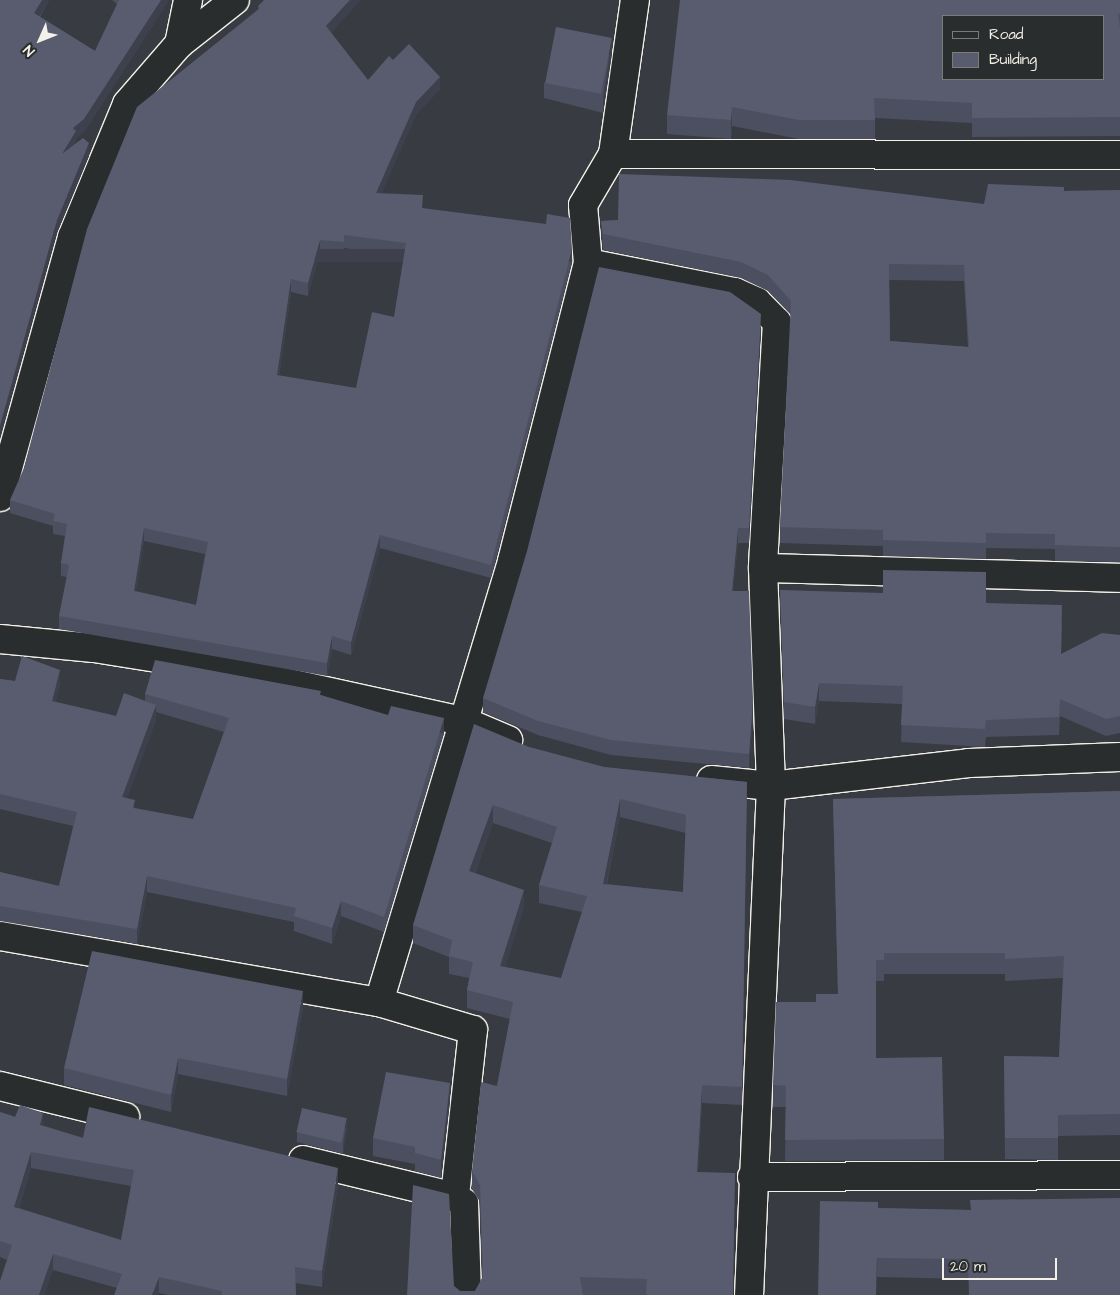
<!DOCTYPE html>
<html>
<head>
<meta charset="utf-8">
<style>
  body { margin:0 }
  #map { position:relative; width:1120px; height:1295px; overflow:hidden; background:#383b41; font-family:"Architects Daughter",sans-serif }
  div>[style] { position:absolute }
  .roads { filter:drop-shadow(1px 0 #f4f1e8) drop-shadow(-1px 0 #f4f1e8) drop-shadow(0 1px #f4f1e8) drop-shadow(0 -1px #f4f1e8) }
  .street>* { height:28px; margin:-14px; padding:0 14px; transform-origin:14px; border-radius:14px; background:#2a2d2e }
  .wall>* { inset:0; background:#4c4f5f }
  .shaded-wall>* { inset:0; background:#3e404d; transform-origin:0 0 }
  .building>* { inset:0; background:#585c6e; transform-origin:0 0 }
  span { translate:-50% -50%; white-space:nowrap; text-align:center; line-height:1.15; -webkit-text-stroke:4px #2a2d2e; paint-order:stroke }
  .legend { position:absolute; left:942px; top:15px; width:162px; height:65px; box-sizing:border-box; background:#2a2d2e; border:1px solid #7b7b78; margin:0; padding:6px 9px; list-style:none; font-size:15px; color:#f4f1e8 }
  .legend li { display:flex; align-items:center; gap:10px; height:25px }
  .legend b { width:25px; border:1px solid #7b7b78 }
  .north { position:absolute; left:15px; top:15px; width:50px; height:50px; -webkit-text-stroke:4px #2a2d2e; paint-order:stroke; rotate:226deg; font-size:14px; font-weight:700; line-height:20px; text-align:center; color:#f4f1e8 }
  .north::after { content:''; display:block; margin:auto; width:18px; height:22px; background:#f4f1e8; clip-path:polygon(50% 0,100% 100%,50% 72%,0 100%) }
  .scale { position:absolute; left:942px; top:1258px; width:115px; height:22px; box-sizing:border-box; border:2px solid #f4f1e8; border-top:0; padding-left:6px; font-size:15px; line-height:18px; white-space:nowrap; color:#f4f1e8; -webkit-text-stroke:4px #2a2d2e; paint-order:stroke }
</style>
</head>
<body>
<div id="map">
  <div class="roads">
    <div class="street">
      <i style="left:179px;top:44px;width:45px;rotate:-78.4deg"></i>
      <i style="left:613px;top:154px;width:507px;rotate:0.11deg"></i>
      <i style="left:588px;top:263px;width:150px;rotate:11.2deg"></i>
      <i style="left:735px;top:292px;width:24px;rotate:24deg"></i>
      <i style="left:757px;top:302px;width:28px;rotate:45deg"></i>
      <i style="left:777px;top:322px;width:246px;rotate:93.3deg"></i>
      <i style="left:763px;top:568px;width:218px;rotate:87.9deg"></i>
      <i style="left:771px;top:786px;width:509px;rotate:92.47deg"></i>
      <i style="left:0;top:497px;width:270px;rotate:-74.5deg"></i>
      <i style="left:72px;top:237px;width:144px;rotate:-67.5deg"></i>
      <i style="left:127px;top:104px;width:79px;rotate:-49.1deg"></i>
      <i style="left:179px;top:44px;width:71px;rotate:-38.2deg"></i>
      <i style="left:763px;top:568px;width:357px;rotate:1.6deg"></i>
      <i style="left:0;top:639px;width:94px;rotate:5.5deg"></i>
      <i style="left:94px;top:648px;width:133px;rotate:9.1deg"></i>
      <i style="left:225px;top:669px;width:247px;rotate:12.4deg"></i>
      <i style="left:466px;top:722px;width:46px;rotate:23.2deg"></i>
      <i style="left:711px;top:780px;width:60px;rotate:5.7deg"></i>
      <i style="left:771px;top:786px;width:199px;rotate:-6.6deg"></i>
      <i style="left:969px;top:763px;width:151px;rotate:-2.3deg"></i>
      <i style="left:0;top:936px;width:385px;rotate:9.9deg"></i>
      <i style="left:379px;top:1002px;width:98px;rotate:16.6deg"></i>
      <i style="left:473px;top:1030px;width:168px;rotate:96.2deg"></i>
      <i style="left:379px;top:1002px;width:461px;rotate:-73.2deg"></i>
      <i style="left:512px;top:561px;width:308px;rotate:-75.7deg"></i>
      <i style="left:588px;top:263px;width:58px;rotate:-94.9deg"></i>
      <i style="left:583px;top:205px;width:59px;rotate:-59.5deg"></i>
      <i style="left:613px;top:154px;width:156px;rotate:-81.9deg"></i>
      <i style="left:0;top:1086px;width:129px;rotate:13.9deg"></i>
      <i style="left:303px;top:1160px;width:156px;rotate:13.7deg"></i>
      <i style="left:455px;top:1197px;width:11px;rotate:34deg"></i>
      <i style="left:464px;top:1203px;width:92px;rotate:88.1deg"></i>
      <i style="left:752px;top:1177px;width:368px;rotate:-0.3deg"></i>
    </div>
  </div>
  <div class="wall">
    <i style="clip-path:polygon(0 0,49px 0,40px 17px,95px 51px,117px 4px,112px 0,169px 0,84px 132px,76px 138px,76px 143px,89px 156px,57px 233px)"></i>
    <i style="clip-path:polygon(1120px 0,1120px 136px,972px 137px,972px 123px,875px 118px,875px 139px,799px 139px,732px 126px,731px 139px,667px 134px,667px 115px)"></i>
    <i style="clip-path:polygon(evenodd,258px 6px,331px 33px,368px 80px,393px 60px,440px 89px,416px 115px,381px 194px,572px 262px,491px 578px,380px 548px,351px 655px,332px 649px,327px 676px,59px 629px,59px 616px,67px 577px,61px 576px,61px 563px,65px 536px,53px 534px,53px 526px,10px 513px,10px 500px,258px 11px,258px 6px,344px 248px,404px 256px,394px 317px,356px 388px,279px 376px,291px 292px,308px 296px,320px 252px,344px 254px,344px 248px,258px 6px,144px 541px,205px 554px,196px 605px,136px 591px,144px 541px)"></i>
    <i style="clip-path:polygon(612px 53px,603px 113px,544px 98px,544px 83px)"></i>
    <i style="clip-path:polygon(evenodd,1120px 190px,1120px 562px,1055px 561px,1055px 549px,986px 548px,986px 559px,883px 556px,883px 546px,780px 543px,780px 527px,791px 315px,768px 291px,741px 278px,603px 250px,601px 221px,984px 204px,1064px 191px,1120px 190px,889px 280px,964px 281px,968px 347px,890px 341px,889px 280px)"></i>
    <i style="clip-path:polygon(761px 328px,749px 543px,738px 543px,733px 591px,753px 714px,749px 768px,611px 755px,538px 735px,483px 712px,483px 698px)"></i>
    <i style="clip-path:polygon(780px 590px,986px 603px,1062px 623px,1061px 654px,1120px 635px,1120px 733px,1106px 736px,1060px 716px,1059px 735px,986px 737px,985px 747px,901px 742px,902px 704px,819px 701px,815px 724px,784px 719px)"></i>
    <i style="clip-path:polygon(evenodd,0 679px,15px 681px,60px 685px,55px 702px,116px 716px,145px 701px,145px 694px,321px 695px,444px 733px,384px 932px,341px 916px,332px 944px,294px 931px,294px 922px,147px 892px,137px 944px,0 921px,0 872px,59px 886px,73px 826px,0 809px,0 679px,156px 712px,224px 732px,193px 819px,135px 808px,127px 798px,156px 720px,156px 712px)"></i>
    <i style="clip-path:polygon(evenodd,529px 747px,604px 767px,747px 782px,742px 1105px,702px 1103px,698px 1172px,733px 1295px,407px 1295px,454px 1286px,460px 1291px,475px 1291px,482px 1278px,480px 1202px,472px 1189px,472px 1171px,497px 1086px,510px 1019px,467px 1008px,467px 990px,469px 978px,449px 974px,449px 957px,413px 943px,413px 925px,529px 747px,620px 817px,686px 833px,683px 892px,607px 884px,620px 817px,529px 747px,493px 823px,552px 843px,539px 885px,539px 903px,582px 912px,561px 978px,505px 967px,524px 907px,475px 873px,493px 823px)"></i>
    <i style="clip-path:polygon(1120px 791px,1120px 1135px,1058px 1136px,1058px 1160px,1005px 1159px,1004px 1056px,1059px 1057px,1063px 978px,1005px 981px,1005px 974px,884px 974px,884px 981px,876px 981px,876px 1058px,944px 1139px,944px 1160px,785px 1161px,786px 1107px,773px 1107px,773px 1085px,816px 1002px,838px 994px,833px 799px)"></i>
    <i style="clip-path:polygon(303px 1008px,287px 1096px,178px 1074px,171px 1112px,64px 1085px,64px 1068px)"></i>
    <i style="clip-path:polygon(450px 1101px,441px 1178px,415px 1171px,415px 1164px,373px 1156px,373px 1138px)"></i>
    <i style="clip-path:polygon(evenodd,0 1112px,83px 1138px,338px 1185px,322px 1287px,295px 1283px,296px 1295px,168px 1295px,159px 1293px,117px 1288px,53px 1270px,7px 1260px,0 1257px,0 1112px,31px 1168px,131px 1186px,121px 1240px,19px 1208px,31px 1168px)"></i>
    <i style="clip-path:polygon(347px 1127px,343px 1154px,297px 1142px,297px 1133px)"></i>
    <i style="clip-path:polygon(1120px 1198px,968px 1279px,877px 1277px,878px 1208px,970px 1210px)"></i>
  </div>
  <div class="shaded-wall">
    <i style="clip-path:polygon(42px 0,49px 0,34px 26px,34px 13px)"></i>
    <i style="clip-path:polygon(161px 0,169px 0,84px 132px,76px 138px,76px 144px,62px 154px,73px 128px)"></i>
    <i style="clip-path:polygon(350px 0,361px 0,326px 39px,326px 26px)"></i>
    <i style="clip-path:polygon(612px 38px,612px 53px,603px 113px,603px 98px)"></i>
    <i style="clip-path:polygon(440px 77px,440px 89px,416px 115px,376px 206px,376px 193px,416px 102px)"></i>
    <i style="clip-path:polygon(732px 107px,732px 126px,731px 139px,731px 120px)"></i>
    <i style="clip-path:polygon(89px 143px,89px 156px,57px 233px,0 438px,0 426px,57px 220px)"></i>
    <i style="clip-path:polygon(320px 240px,320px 252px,308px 296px,308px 283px)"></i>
    <i style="left:572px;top:249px;width:13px;height:326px;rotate:90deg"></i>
    <i style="clip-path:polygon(291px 279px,291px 292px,277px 388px,277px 375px)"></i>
    <i style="clip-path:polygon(761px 314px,761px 328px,749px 543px,749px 528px)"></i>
    <i style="clip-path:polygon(144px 528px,144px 541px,134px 604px,134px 591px)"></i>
    <i style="clip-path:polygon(738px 528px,738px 543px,732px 605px,732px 591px)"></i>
    <i style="clip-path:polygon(380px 535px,380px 548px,351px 655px,351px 642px)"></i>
    <i style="clip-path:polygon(332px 636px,332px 649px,327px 676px,327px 663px)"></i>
    <i style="clip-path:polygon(60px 670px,60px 685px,52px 716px,52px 701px)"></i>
    <i style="clip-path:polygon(819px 683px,819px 701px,815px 724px,815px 707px)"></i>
    <i style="clip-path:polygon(753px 700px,753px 714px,749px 768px,749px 754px)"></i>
    <i style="clip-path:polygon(156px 705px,156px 720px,122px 813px,122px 797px)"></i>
    <i style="left:444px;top:718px;width:15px;height:208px;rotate:90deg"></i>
    <i style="clip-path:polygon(620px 799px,620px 817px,603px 902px,603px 884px)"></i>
    <i style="clip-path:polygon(493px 805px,493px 823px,469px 888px,469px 871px)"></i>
    <i style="clip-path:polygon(147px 876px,147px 892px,137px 944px,137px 929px)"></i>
    <i style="clip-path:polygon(524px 890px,524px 907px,500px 984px,500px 966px)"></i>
    <i style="clip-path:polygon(341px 901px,341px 916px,332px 944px,332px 928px)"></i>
    <i style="clip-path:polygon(303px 991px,303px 1008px,287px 1096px,287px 1079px)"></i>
    <i style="clip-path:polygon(178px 1058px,178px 1074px,171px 1112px,171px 1095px)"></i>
    <i style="clip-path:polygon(450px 1083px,450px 1101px,441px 1178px,441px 1160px)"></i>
    <i style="clip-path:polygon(702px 1085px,702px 1103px,697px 1190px,697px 1172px)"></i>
    <i style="clip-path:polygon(43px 1113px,43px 1129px,40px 1125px)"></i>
    <i style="clip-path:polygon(347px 1118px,347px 1127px,343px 1154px,343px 1144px)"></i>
    <i style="clip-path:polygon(31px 1152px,31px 1168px,14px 1223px,14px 1207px)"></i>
    <i style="clip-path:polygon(338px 1168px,338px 1185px,322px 1287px,322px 1271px)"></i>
    <i style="clip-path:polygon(53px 1254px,53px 1270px,45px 1295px,39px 1295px)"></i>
    <i style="clip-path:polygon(159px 1277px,159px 1293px,158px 1295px,152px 1295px)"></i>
  </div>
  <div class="building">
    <i style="clip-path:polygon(0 0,42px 0,34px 13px,95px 51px,119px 0,161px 0,84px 119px,73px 128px,76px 131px,62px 154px,83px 138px,89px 143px,57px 220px,0 426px)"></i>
    <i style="clip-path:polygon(evenodd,264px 0,350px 0,326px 26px,368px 80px,389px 56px,393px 60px,409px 44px,440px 77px,416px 102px,376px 193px,423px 195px,422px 208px,546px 224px,547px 214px,570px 218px,572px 249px,491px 565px,380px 535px,351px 642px,332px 636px,327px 663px,59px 616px,69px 565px,61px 563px,67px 524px,53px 521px,55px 514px,10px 500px,24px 468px,87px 229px,137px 107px,260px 8px,258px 6px,264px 0,344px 235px,406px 243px,394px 317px,372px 312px,356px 388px,277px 375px,291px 279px,308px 283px,320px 240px,344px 242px,344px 235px,264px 0,144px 528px,208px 542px,196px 605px,134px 591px,144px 528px)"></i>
    <i style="clip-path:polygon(evenodd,680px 0,1120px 0,1120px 14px,1118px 14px,1120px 28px,1120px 117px,972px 118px,972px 103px,874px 98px,875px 120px,799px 120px,732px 107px,731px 120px,667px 115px,680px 0,944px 16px,1104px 16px,1104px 79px,944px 79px,944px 16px)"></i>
    <i style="left:556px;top:27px;width:57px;height:57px;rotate:11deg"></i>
    <i style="clip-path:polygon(evenodd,619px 174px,791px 180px,984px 204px,988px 184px,1064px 187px,1064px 191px,1120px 190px,1120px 547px,1055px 545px,1055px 534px,986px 533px,986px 543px,883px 540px,883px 530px,780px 527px,791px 301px,768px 275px,741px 262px,603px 234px,601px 221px,618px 220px,619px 174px,889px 264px,964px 265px,969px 347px,890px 341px,889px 264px)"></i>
    <i style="clip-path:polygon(599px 267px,730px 292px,761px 314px,749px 528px,738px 528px,732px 591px,749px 591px,753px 700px,749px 754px,611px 740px,538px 721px,483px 698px,527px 551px)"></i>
    <i style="clip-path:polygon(883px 570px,986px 572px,986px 603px,1062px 605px,1061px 654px,1102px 633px,1120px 635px,1120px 716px,1106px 719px,1060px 699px,1059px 717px,986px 720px,985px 729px,901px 725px,903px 686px,819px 683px,815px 707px,784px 702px,780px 590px,883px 593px)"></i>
    <i style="clip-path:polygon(22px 656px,60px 670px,52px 701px,116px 716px,124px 693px,156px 705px,122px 797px,135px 800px,133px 808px,193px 819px,229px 718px,145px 694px,155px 660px,321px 691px,320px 695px,388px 715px,391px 706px,444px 718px,384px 917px,341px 901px,332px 928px,294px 916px,296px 908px,147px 876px,137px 929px,0 906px,0 872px,59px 886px,77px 812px,0 794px,0 679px,15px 681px)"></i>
    <i style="clip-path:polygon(evenodd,474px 724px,529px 747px,604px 767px,747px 782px,742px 1087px,702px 1085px,697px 1172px,735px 1173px,733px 1295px,646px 1295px,647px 1279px,580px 1277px,583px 1295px,407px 1295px,413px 1185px,449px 1194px,454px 1286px,460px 1291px,475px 1291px,483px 1277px,480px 1185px,472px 1171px,481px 1082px,497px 1086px,513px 1002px,467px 990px,473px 962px,449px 956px,452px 940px,413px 925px,474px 724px,620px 799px,686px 815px,683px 892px,603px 884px,620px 799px,474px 724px,493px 805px,557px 827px,539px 885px,587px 896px,561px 978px,500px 966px,524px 890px,469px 871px,493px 805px)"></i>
    <i style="clip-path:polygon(1120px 791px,1120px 1114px,1058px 1115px,1058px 1138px,1005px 1138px,1004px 1056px,1059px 1057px,1064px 956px,1005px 959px,1005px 953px,884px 953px,884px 960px,876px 960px,876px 1058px,942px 1057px,944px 1139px,785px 1140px,786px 1086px,773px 1085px,776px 1002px,816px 1002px,816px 994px,838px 994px,833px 799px)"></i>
    <i style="clip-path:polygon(92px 951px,303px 991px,287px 1079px,178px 1058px,171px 1095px,64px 1068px)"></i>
    <i style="clip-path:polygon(386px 1072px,450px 1083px,441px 1160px,415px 1153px,415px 1147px,373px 1138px)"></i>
    <i style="clip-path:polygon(evenodd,20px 1105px,43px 1113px,40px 1125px,83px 1138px,89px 1107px,338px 1168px,322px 1271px,295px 1267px,296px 1295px,222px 1295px,222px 1291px,159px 1277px,152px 1295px,114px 1295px,122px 1274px,53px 1254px,39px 1295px,0 1295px,0 1281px,12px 1245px,0 1241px,0 1112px,15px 1117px,20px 1105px,31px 1152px,134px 1170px,121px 1240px,14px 1207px,31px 1152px)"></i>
    <i style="left:302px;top:1108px;width:46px;height:25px;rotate:13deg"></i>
    <i style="clip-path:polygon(1120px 1198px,1120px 1295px,969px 1295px,968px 1259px,877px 1258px,876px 1295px,818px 1295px,820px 1201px,878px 1202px,878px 1208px,971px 1210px,970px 1200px)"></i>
  </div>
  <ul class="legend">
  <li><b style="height:6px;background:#2a2d2e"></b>Road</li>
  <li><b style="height:14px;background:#585c6e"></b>Building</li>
  </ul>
  <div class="north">N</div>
  <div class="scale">20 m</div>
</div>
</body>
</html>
